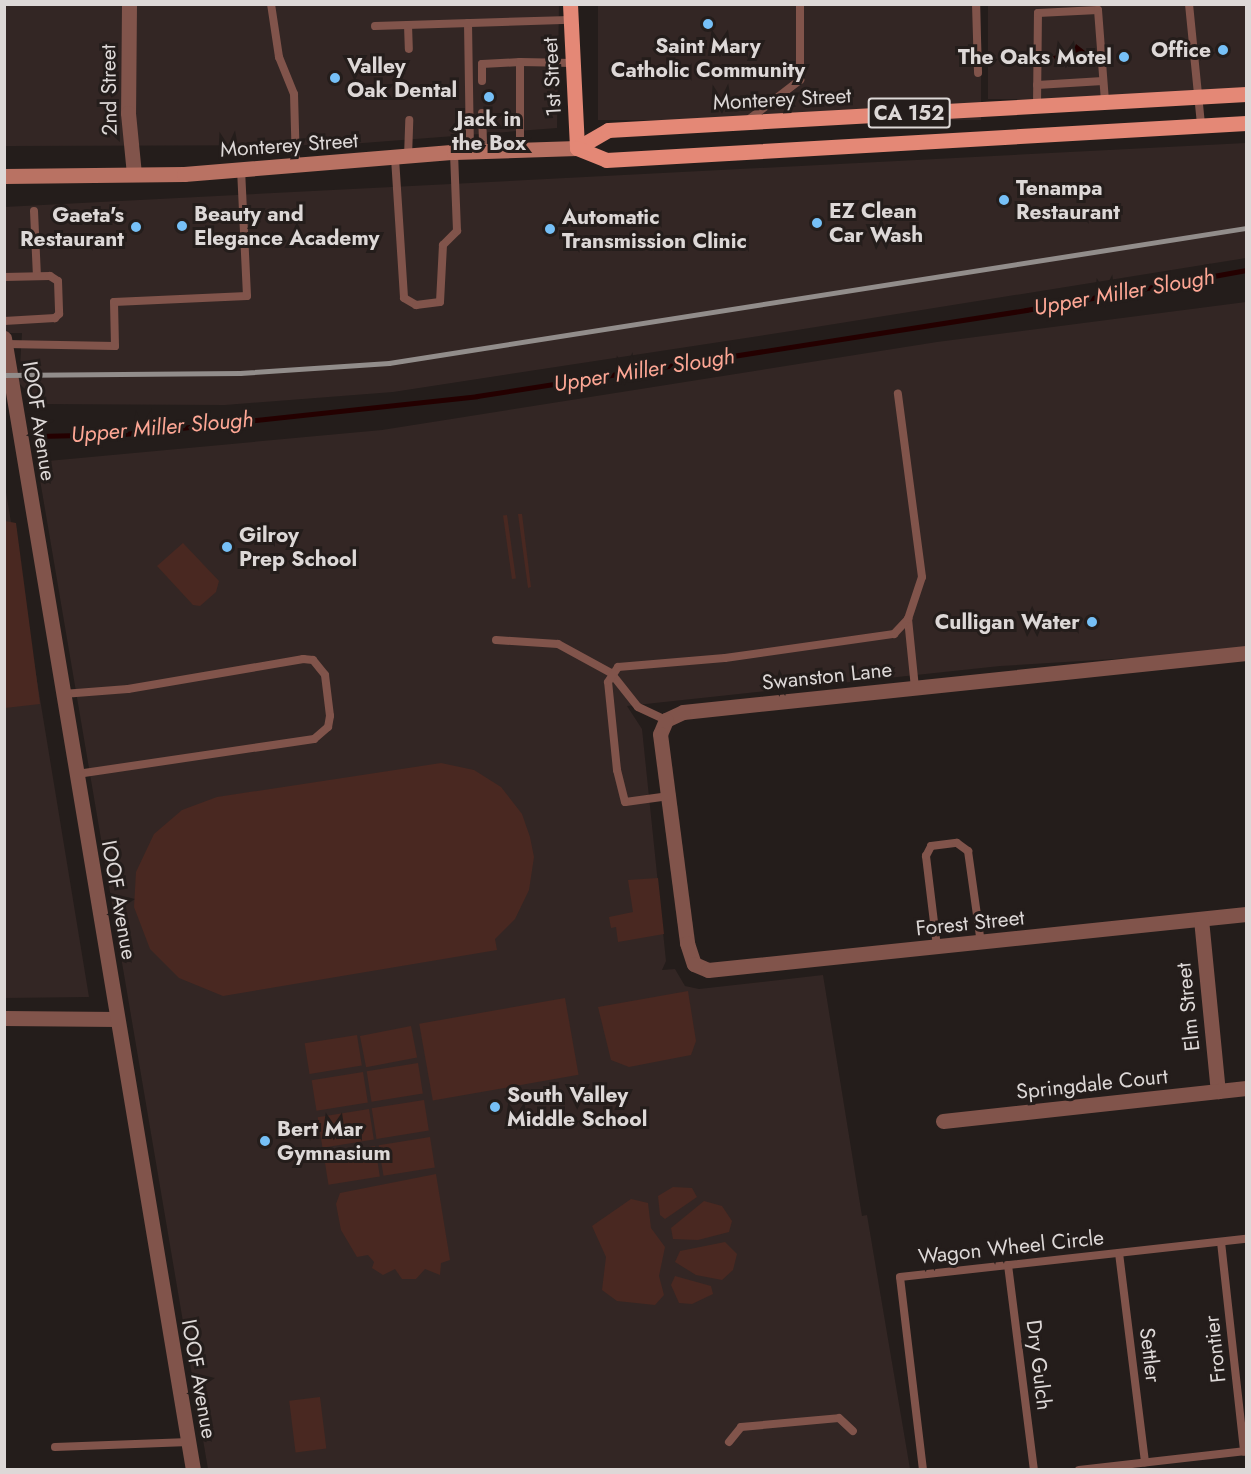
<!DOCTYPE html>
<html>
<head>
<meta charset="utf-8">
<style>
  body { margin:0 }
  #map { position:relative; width:1251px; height:1474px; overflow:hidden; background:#241d1b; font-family:Jost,sans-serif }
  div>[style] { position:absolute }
  .built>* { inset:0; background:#332624; transform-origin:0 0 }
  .green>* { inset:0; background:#492821; transform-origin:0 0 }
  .water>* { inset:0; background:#240000 }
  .stream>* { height:5px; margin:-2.5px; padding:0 2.5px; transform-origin:2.5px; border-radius:2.5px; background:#240000 }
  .service>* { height:8px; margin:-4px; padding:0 4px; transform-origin:4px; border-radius:4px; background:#81544b }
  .minor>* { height:15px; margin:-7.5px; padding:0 7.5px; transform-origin:7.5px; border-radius:7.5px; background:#81544b }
  .tertiary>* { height:15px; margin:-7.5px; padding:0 7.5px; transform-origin:7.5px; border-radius:7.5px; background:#81544b }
  .secondary>* { height:15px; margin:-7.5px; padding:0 7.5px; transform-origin:7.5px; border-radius:7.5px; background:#b97263 }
  .primary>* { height:15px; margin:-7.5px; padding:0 7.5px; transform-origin:7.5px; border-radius:7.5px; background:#e48876 }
  .rail>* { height:4.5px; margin:-2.25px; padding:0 2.25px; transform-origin:2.25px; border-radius:2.25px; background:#928d8b }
  .dots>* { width:16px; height:16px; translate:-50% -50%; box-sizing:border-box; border:3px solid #241d1b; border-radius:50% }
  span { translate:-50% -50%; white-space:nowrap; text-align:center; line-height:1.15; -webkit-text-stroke:6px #241d1b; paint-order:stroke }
  .shield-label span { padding:2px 4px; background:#241d1b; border:2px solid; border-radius:4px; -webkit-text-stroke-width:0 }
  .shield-label { font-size:20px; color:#ddd8d7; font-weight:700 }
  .poi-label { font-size:21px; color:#ddd8d7; font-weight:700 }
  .right { translate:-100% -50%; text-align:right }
  .left { translate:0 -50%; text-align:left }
  .street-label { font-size:21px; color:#ddd8d7 }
  .water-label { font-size:22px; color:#fea795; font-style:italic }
  .frame { position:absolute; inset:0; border:6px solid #ddd8d7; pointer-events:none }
</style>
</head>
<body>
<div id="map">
  <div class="built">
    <i style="clip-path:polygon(4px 5px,559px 5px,557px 128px,337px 145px,5px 146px)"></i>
    <i style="left:598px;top:5px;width:383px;height:115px"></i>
    <i style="left:988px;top:5px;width:258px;height:94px"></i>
    <i style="clip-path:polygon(1246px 143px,1246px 258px,791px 331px,393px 392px,225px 405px,39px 404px,19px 383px,22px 333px,5px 333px,4px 207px)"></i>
    <i style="clip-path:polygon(1246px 302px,1246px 651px,1000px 666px,627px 706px,642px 729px,666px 961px,662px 970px,675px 969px,685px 986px,699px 989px,823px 975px,862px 1216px,867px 1215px,910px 1469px,208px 1469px,37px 462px,382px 430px,937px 342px)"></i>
    <i style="clip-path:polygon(5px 486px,89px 997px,5px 998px)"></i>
  </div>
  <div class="green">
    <i style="clip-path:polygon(518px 514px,522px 514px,531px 587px,528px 588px)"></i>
    <i style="left:507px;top:515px;width:64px;height:4px;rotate:82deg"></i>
    <i style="clip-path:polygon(5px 521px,16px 523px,40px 704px,5px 708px)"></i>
    <i style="clip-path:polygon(183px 543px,219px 581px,216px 592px,200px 606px,193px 605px,157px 566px)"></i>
    <i style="clip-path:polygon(441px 763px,474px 770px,501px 787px,522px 814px,530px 837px,534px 857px,529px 890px,515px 919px,495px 939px,497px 950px,223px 996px,179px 978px,150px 949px,134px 907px,136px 872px,154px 834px,182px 810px,217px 797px)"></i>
    <i style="clip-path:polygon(658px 878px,664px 934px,618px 942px,616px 927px,611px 928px,609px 917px,633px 912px,628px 880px)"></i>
    <i style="clip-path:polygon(688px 991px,696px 1041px,691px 1055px,629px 1067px,611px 1060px,598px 1007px)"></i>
    <i style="left:565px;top:998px;width:78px;height:148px;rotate:80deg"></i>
    <i style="left:411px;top:1026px;width:32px;height:52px;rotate:79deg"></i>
    <i style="left:357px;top:1035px;width:31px;height:53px;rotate:81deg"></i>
    <i style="left:418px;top:1063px;width:31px;height:52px;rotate:81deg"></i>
    <i style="left:363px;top:1072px;width:31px;height:52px;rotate:81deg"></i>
    <i style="left:424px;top:1100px;width:31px;height:53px;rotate:81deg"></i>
    <i style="left:369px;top:1109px;width:31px;height:52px;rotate:81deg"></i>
    <i style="left:430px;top:1137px;width:31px;height:52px;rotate:81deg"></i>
    <i style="left:375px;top:1146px;width:31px;height:52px;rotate:81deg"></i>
    <i style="clip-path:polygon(436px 1174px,450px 1260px,441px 1263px,440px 1275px,425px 1269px,416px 1279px,402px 1279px,395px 1269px,383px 1275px,372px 1268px,374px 1262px,368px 1255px,357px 1257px,341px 1230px,336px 1204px,340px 1193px)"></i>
    <i style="clip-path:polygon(673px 1187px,692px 1188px,697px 1197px,665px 1219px,660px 1215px,658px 1196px)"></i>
    <i style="clip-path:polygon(631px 1199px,648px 1203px,651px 1228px,665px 1247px,659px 1276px,664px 1295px,655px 1305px,617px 1301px,602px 1290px,606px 1257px,592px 1226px)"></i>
    <i style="clip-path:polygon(704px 1201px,722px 1206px,732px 1221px,729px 1232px,698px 1240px,673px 1239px,671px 1228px)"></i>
    <i style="clip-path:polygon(725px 1242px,737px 1254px,733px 1270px,722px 1280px,696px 1275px,675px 1262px,680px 1251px)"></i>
    <i style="clip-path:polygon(675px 1276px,711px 1286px,713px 1294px,692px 1304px,679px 1303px,671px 1285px)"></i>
    <i style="left:320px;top:1397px;width:52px;height:31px;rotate:83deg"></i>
  </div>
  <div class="water">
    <i style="clip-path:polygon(1076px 44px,1085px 51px,1081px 61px,1069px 66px,1056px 61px,1053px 56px,1073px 52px)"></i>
  </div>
  <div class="stream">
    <i style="left:38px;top:436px;width:86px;rotate:-1.3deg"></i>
    <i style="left:124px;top:434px;width:355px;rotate:-6.1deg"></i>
    <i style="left:477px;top:396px;width:556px;rotate:-8.9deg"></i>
    <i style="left:1026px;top:310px;width:224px;rotate:-10.3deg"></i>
  </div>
  <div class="service">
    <i style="left:271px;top:4px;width:54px;rotate:81.4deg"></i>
    <i style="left:279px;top:57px;width:40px;rotate:68deg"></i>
    <i style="left:294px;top:94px;width:71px;rotate:88.4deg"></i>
    <i style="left:976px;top:4px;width:69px;rotate:88.3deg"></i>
    <i style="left:1189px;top:4px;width:122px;rotate:84.3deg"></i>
    <i style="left:468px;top:23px;width:128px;rotate:89.1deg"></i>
    <i style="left:408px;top:25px;width:24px;rotate:88deg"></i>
    <i style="left:375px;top:26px;width:195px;rotate:-1.8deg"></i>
    <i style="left:482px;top:81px;width:17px;rotate:-90deg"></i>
    <i style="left:482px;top:64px;width:38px;rotate:-3deg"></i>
    <i style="left:1037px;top:85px;width:66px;rotate:-3.5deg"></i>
    <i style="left:1037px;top:106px;width:93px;rotate:-89.4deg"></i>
    <i style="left:1038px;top:13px;width:60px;rotate:-2.9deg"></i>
    <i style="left:1098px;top:10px;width:92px;rotate:85.6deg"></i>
    <i style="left:482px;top:113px;width:38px;rotate:88deg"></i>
    <i style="left:748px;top:120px;width:66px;rotate:-37.6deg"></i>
    <i style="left:800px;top:80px;width:76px;rotate:-90deg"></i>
    <i style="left:520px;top:149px;width:87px;rotate:-90deg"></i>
    <i style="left:520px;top:62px;width:52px;rotate:1.1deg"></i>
    <i style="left:408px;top:157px;width:37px;rotate:-88deg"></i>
    <i style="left:395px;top:158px;width:140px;rotate:86.3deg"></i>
    <i style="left:404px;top:298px;width:14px;rotate:30deg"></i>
    <i style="left:416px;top:305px;width:24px;rotate:-7deg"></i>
    <i style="left:440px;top:302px;width:57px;rotate:-87deg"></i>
    <i style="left:443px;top:245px;width:20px;rotate:-45deg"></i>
    <i style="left:457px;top:231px;width:79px;rotate:-92.2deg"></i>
    <i style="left:34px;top:211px;width:65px;rotate:87.4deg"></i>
    <i style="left:4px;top:277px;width:46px;rotate:-1.2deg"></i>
    <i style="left:50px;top:276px;width:9px;rotate:32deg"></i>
    <i style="left:58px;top:281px;width:33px;rotate:88deg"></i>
    <i style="left:59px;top:314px;width:6px;rotate:135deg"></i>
    <i style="left:55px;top:318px;width:51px;rotate:176.6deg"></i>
    <i style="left:6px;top:344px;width:109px;rotate:1.1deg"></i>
    <i style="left:115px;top:346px;width:44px;rotate:-91.3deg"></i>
    <i style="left:114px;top:302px;width:133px;rotate:-2.6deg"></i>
    <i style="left:247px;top:296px;width:127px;rotate:-92.7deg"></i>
    <i style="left:908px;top:619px;width:69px;rotate:84.2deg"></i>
    <i style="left:496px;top:640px;width:62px;rotate:3.7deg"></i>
    <i style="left:558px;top:644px;width:60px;rotate:28.7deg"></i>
    <i style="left:611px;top:673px;width:43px;rotate:51.5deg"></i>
    <i style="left:638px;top:707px;width:31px;rotate:25deg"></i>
    <i style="left:63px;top:694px;width:65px;rotate:-4.4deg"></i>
    <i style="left:128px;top:689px;width:178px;rotate:-9.7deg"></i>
    <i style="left:303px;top:659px;width:10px;rotate:6deg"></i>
    <i style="left:313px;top:660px;width:19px;rotate:51deg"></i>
    <i style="left:325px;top:675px;width:41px;rotate:83deg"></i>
    <i style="left:330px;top:716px;width:11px;rotate:100deg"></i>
    <i style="left:328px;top:727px;width:18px;rotate:139deg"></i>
    <i style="left:314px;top:739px;width:241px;rotate:171.6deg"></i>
    <i style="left:669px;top:796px;width:44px;rotate:172.2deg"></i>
    <i style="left:625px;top:802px;width:33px;rotate:-104deg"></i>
    <i style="left:617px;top:770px;width:88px;rotate:-95.8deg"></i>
    <i style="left:608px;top:682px;width:18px;rotate:-56deg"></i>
    <i style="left:618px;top:667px;width:107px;rotate:-4.8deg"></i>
    <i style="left:725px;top:658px;width:171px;rotate:-8.1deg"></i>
    <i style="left:894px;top:634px;width:21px;rotate:-47deg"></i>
    <i style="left:908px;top:619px;width:44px;rotate:-71.6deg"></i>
    <i style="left:922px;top:577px;width:185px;rotate:-97.5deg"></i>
    <i style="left:937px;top:947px;width:92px;rotate:-96.9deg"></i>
    <i style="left:926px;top:856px;width:11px;rotate:-63deg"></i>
    <i style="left:931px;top:846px;width:26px;rotate:-7deg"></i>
    <i style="left:957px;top:843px;width:14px;rotate:36deg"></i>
    <i style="left:968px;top:851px;width:93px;rotate:82deg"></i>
    <i style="left:1221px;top:1242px;width:211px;rotate:83.7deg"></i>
    <i style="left:1119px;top:1253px;width:211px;rotate:82.9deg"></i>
    <i style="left:1008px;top:1265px;width:207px;rotate:82.8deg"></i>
    <i style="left:729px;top:1442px;width:19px;rotate:-51deg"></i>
    <i style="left:741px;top:1427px;width:98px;rotate:-5.2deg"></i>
    <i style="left:839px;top:1418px;width:19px;rotate:43deg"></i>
    <i style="left:55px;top:1447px;width:134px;rotate:-2.1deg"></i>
    <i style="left:923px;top:1470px;width:194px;rotate:-96.8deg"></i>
    <i style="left:900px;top:1277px;width:348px;rotate:-6.3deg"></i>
    <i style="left:1079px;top:1470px;width:168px;rotate:-6.5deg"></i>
  </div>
  <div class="minor">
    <i style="left:129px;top:4px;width:109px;rotate:90.5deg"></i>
    <i style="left:128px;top:113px;width:61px;rotate:84.4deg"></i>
    <i style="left:1246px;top:653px;width:566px;rotate:174.02deg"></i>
    <i style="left:683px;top:712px;width:19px;rotate:155deg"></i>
    <i style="left:666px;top:720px;width:15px;rotate:113deg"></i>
    <i style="left:660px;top:734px;width:211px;rotate:82.6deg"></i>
    <i style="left:687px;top:943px;width:22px;rotate:72deg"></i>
    <i style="left:694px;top:964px;width:15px;rotate:23deg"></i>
    <i style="left:708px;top:970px;width:541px;rotate:-5.94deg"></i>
    <i style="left:1201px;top:919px;width:173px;rotate:84.4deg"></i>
    <i style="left:4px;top:1018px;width:113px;rotate:0.5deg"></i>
    <i style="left:943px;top:1121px;width:305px;rotate:-6.2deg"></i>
  </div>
  <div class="tertiary">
    <i style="left:4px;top:338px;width:1148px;rotate:80.52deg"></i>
  </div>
  <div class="secondary">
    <i style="left:4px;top:176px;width:180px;rotate:-0.6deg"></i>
    <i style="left:184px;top:174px;width:271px;rotate:-4.7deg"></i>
    <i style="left:454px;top:152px;width:123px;rotate:-1.9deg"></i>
  </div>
  <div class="primary">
    <i style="left:570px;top:4px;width:144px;rotate:87.2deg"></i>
    <i style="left:577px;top:148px;width:36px;rotate:-30deg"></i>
    <i style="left:608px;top:130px;width:639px;rotate:-3.23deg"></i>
    <i style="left:577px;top:148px;width:31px;rotate:22deg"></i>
    <i style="left:606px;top:160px;width:641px;rotate:-3.31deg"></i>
  </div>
  <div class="rail">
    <i style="left:4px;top:375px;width:236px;rotate:-0.5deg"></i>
    <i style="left:240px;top:373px;width:149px;rotate:-3.8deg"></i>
    <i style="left:389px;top:363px;width:868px;rotate:-8.95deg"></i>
  </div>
  <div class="dots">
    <i style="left:708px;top:24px;background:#76c0f7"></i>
    <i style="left:1223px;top:50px;background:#76c0f7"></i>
    <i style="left:1124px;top:57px;background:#76c0f7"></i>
    <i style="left:335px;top:78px;background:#76c0f7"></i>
    <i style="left:489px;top:97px;background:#76c0f7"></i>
    <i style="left:1004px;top:200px;background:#76c0f7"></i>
    <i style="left:817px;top:223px;background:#76c0f7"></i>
    <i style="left:182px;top:226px;background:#76c0f7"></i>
    <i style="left:136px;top:227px;background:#76c0f7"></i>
    <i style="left:550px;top:229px;background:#76c0f7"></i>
    <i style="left:227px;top:547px;background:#76c0f7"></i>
    <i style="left:1092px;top:622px;background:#76c0f7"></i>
    <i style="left:495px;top:1107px;background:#76c0f7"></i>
    <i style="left:265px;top:1141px;background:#76c0f7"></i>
  </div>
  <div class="shield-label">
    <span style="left:909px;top:113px">CA 152</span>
  </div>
  <div class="poi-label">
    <span style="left:708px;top:58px">Saint Mary<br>Catholic Community</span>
    <span class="right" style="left:1211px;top:50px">Office</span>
    <span class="right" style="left:1112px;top:57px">The Oaks Motel</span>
    <span class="left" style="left:347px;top:78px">Valley<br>Oak Dental</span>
    <span style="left:489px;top:131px">Jack in<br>the Box</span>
    <span class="left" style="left:1016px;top:200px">Tenampa<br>Restaurant</span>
    <span class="left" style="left:829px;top:223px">EZ Clean<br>Car Wash</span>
    <span class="left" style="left:194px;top:226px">Beauty and<br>Elegance Academy</span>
    <span class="right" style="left:124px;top:227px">Gaeta's<br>Restaurant</span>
    <span class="left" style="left:562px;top:229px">Automatic<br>Transmission Clinic</span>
    <span class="left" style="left:239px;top:547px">Gilroy<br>Prep School</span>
    <span class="right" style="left:1080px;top:622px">Culligan Water</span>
    <span class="left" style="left:507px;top:1107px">South Valley<br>Middle School</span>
    <span class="left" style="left:277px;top:1141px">Bert Mar<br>Gymnasium</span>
  </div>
  <div class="street-label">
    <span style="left:552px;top:77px;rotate:-93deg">1st Street</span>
    <span style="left:109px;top:90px;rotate:-91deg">2nd Street</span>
    <span style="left:782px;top:99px;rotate:-3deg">Monterey Street</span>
    <span style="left:289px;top:145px;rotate:-4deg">Monterey Street</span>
    <span style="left:39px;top:421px;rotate:81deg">IOOF Avenue</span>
    <span style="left:827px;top:676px;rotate:-6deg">Swanston Lane</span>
    <span style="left:119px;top:900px;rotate:80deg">IOOF Avenue</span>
    <span style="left:970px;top:923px;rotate:-6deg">Forest Street</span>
    <span style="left:1188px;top:1007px;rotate:-96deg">Elm Street</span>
    <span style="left:1092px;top:1084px;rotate:-6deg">Springdale Court</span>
    <span style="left:1011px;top:1247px;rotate:-6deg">Wagon Wheel Circle</span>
    <span style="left:1215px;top:1349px;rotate:-96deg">Frontier</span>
    <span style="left:1150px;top:1355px;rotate:83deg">Settler</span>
    <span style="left:1039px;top:1365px;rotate:83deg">Dry Gulch</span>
    <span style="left:199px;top:1379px;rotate:80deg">IOOF Avenue</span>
  </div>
  <div class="water-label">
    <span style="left:1124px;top:292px;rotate:-10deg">Upper Miller Slough</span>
    <span style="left:644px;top:370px;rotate:-9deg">Upper Miller Slough</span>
    <span style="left:162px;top:427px;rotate:-5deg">Upper Miller Slough</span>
  </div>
  <div class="frame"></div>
</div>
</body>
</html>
